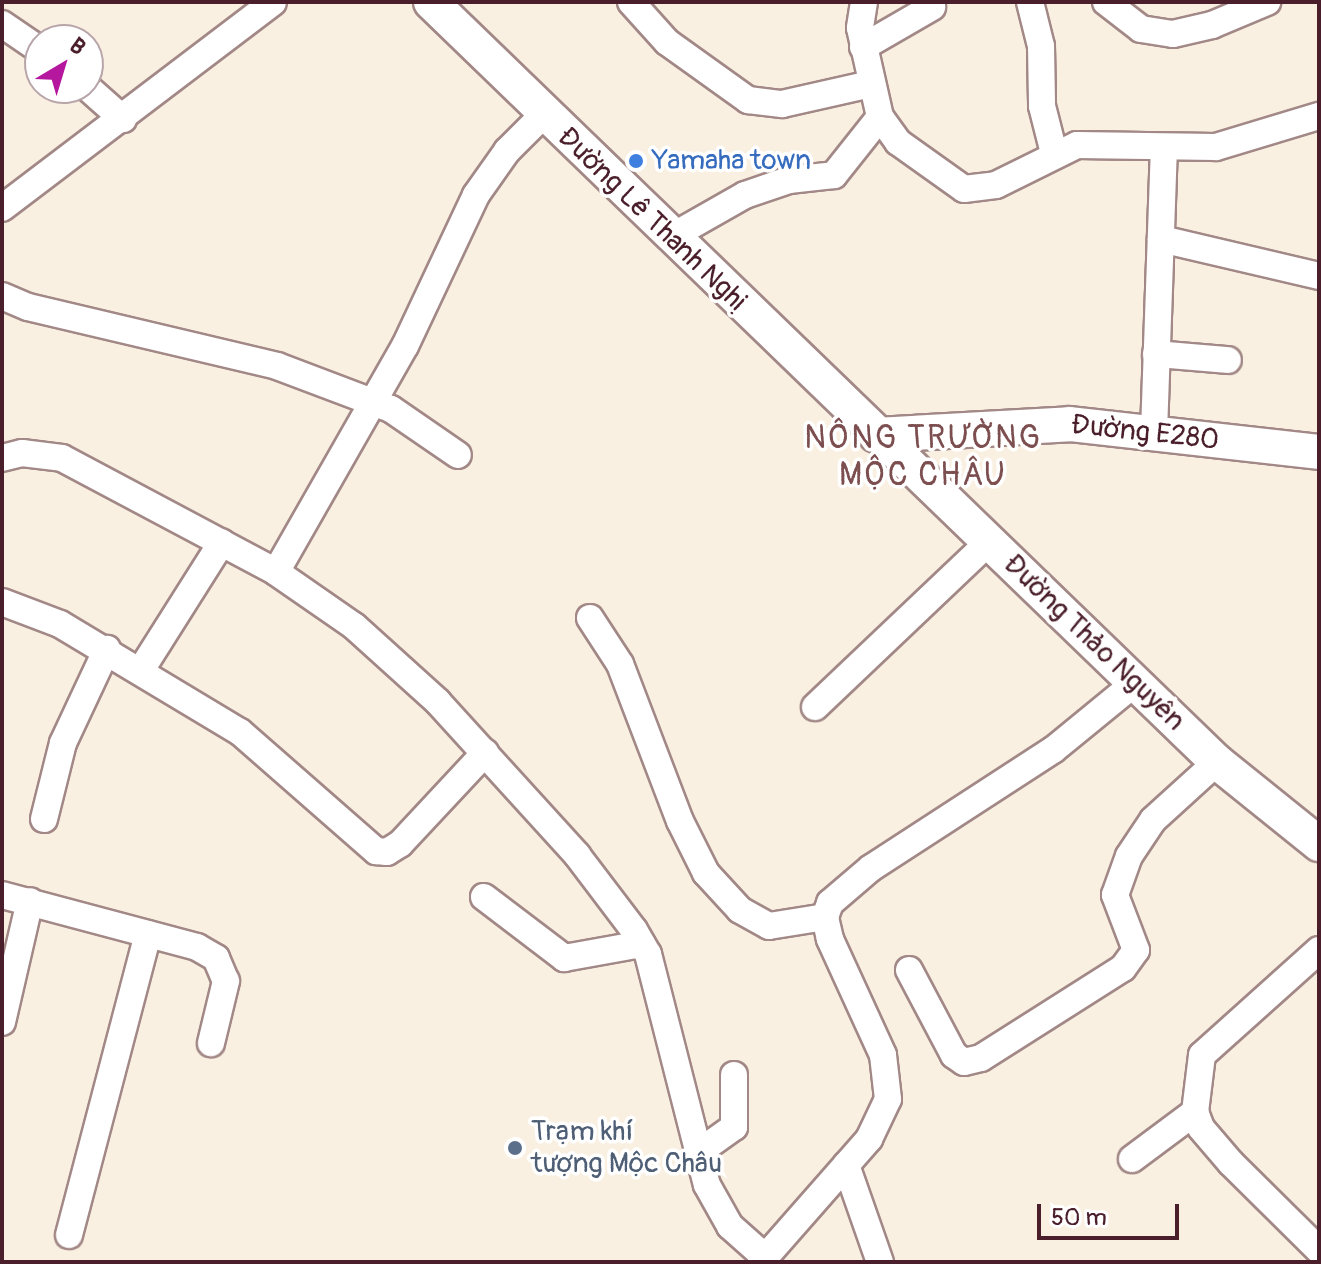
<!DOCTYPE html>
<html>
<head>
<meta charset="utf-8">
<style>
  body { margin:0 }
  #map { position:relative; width:1321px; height:1264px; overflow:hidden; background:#f9f0e2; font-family:Pangolin,sans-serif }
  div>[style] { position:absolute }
  .roads { filter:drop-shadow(2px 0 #a28886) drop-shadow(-2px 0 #a28886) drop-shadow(0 2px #a28886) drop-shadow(0 -2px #a28886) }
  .minor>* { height:26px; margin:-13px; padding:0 13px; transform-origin:13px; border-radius:13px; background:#fff }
  .major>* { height:34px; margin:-17px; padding:0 17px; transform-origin:17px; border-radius:17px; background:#fff }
  .dots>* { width:22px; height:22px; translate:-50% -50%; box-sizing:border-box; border:4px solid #fff; border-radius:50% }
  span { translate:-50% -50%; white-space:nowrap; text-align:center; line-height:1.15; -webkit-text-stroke:7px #fff; paint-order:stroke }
  .shop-label { font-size:28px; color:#366cbe }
  .left { translate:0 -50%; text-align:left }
  .street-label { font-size:28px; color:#4a1f2b }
  .service-label { font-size:28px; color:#4e5e75 }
  .quarter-label { font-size:32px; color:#7c4e4f; letter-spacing:2px }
  .frame { position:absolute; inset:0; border:4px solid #4a1f2b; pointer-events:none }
  .north { position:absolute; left:24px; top:24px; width:80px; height:80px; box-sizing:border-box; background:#fff; border:2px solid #b7a5aa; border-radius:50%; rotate:38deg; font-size:22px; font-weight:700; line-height:32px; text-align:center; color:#4a1f2b }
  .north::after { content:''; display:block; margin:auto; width:28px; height:36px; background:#b5179e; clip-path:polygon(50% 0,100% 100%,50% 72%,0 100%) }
  .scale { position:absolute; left:1037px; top:1204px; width:142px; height:36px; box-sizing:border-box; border:4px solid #4a1f2b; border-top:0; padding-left:10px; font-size:24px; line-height:28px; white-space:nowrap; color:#4a1f2b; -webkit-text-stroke:6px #fff; paint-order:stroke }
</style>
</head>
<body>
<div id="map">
  <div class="roads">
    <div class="minor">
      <i style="left:631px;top:2px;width:54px;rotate:48deg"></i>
      <i style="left:667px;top:42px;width:100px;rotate:35.6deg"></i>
      <i style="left:748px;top:100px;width:34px;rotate:7deg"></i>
      <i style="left:782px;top:104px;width:91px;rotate:-12.7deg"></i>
      <i style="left:864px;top:2px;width:26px;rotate:99deg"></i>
      <i style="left:860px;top:28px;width:91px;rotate:77.3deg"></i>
      <i style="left:880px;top:117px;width:31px;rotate:54deg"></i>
      <i style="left:898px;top:142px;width:81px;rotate:35.5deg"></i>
      <i style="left:964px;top:189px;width:32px;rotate:-7deg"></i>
      <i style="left:996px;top:185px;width:90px;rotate:-26.3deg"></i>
      <i style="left:1077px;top:145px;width:139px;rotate:0.8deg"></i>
      <i style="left:1216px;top:147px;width:108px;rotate:-16.8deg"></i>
      <i style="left:1030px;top:2px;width:45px;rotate:76deg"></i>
      <i style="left:1041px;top:46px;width:60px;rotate:89deg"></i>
      <i style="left:1042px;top:106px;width:49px;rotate:75.7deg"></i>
      <i style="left:1106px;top:2px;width:44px;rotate:37.6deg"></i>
      <i style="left:1141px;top:29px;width:32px;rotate:9deg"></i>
      <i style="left:1173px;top:34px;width:40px;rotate:-13deg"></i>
      <i style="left:1212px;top:25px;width:60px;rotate:-22.7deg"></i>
      <i style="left:2px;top:24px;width:46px;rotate:34.4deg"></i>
      <i style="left:863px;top:47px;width:80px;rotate:-30.1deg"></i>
      <i style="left:88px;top:88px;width:47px;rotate:41.5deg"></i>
      <i style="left:2px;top:208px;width:340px;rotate:-37.2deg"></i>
      <i style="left:671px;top:237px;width:85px;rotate:-29.6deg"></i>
      <i style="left:745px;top:195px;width:46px;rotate:-18.8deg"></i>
      <i style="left:789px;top:180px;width:45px;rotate:-6.3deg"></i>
      <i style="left:834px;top:175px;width:74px;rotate:-51.6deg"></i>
      <i style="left:1161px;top:239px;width:162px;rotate:13.2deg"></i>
      <i style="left:2px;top:296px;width:28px;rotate:23deg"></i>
      <i style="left:28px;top:307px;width:256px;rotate:13.3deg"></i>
      <i style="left:277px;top:366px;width:122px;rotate:20.7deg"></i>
      <i style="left:391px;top:409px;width:81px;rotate:34.5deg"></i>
      <i style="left:1156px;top:354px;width:72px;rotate:4.8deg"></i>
      <i style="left:1154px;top:432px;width:284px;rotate:-88deg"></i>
      <i style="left:2px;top:458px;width:21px;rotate:-14deg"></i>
      <i style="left:22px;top:453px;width:40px;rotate:7.1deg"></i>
      <i style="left:62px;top:458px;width:242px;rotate:28deg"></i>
      <i style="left:276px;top:572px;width:95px;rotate:34.7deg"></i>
      <i style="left:354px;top:626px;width:113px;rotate:42.1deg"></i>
      <i style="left:438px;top:702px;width:207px;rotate:47.7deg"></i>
      <i style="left:577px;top:855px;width:94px;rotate:52.8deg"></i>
      <i style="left:634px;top:930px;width:28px;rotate:60deg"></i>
      <i style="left:648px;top:954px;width:238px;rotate:75.7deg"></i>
      <i style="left:707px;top:1185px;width:47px;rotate:60.7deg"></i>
      <i style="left:730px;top:1226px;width:47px;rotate:41.5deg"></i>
      <i style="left:276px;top:572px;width:260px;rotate:-60.3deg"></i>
      <i style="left:405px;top:346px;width:167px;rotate:-64.8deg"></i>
      <i style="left:476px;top:195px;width:54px;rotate:-54.8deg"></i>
      <i style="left:507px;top:151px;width:51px;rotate:-45deg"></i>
      <i style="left:2px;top:602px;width:62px;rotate:20.8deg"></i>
      <i style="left:60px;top:624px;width:210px;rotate:31deg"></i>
      <i style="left:240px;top:732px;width:181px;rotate:41.2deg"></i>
      <i style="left:376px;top:851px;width:11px;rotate:5deg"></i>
      <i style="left:387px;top:852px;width:15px;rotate:-32deg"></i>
      <i style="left:400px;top:844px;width:125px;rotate:-47deg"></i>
      <i style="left:590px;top:618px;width:55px;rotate:56.9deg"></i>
      <i style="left:620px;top:664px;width:168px;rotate:69.1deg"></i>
      <i style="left:680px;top:821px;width:58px;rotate:63.4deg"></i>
      <i style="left:706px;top:873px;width:50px;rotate:47.4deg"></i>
      <i style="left:740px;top:910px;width:33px;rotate:29deg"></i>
      <i style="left:769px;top:926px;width:57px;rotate:-9.1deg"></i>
      <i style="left:141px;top:670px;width:151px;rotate:-57.7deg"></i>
      <i style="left:815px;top:707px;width:241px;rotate:-43.5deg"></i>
      <i style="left:44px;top:819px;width:78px;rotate:-76deg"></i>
      <i style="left:63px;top:743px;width:104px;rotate:-64.9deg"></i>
      <i style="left:2px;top:895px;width:202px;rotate:14.9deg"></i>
      <i style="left:197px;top:947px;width:22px;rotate:30deg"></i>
      <i style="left:216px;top:958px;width:25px;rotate:67deg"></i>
      <i style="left:226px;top:981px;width:64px;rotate:103.6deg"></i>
      <i style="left:484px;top:897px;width:101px;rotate:37.3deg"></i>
      <i style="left:564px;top:958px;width:79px;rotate:-10.2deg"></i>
      <i style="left:1319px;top:950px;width:157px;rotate:138.1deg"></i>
      <i style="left:1202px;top:1055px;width:57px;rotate:97deg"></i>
      <i style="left:1195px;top:1112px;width:17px;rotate:69deg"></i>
      <i style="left:1201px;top:1128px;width:46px;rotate:49.4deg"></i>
      <i style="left:1231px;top:1163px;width:124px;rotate:44.7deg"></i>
      <i style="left:909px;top:970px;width:96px;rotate:62.1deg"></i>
      <i style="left:954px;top:1055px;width:12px;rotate:35deg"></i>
      <i style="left:964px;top:1062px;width:17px;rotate:-13deg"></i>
      <i style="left:981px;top:1058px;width:168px;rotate:-32.4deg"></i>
      <i style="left:1123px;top:968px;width:22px;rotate:-54deg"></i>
      <i style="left:1136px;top:950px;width:59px;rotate:-110.9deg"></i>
      <i style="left:1115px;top:895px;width:41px;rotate:-70.3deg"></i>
      <i style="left:1129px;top:856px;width:43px;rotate:-56.3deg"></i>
      <i style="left:1153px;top:820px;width:86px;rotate:-42.2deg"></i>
      <i style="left:2px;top:1022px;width:124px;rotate:-77deg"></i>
      <i style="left:699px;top:1152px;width:43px;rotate:-35.5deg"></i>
      <i style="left:734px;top:1127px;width:52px;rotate:-90deg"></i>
      <i style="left:1132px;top:1159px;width:79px;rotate:-36.7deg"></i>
      <i style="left:846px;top:1165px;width:103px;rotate:70.7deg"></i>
      <i style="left:69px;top:1235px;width:311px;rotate:-75.3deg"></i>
      <i style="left:761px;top:1262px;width:164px;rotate:-48.7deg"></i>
      <i style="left:869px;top:1139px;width:44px;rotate:-64.6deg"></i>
      <i style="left:888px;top:1099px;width:44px;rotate:-96.5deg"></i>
      <i style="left:883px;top:1055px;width:128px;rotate:-114.6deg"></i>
      <i style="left:830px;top:939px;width:23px;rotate:-103deg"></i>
      <i style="left:825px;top:917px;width:15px;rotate:-70deg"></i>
      <i style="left:830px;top:903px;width:54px;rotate:-40.5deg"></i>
      <i style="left:871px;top:868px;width:217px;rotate:-33deg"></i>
      <i style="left:1053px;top:750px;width:106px;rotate:-39.3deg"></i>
    </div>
    <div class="major">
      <i style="left:431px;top:2px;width:1093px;rotate:44.04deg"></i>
      <i style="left:1217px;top:762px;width:131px;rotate:38.8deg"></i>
      <i style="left:876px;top:435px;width:194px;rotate:-3.2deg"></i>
      <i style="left:1070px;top:424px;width:251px;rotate:6.4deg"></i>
    </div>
  </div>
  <div class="dots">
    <i style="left:636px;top:161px;background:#3f7fe0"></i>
    <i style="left:515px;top:1148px;background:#5c6f8a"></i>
  </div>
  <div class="shop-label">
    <span class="left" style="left:652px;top:161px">Yamaha town</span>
  </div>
  <div class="street-label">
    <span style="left:652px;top:220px;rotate:44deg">Đường Lê Thanh Nghị</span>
    <span style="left:1145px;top:433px;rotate:6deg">Đường E280</span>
    <span style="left:1094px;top:643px;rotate:44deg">Đường Thảo Nguyên</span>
  </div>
  <div class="service-label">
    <span class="left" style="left:531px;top:1148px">Trạm khí<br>tượng Mộc Châu</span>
  </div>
  <div class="quarter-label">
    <span style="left:923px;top:457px">NÔNG TRƯỜNG<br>MỘC CHÂU</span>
  </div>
  <div class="frame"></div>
  <div class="north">B</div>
  <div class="scale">50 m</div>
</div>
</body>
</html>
